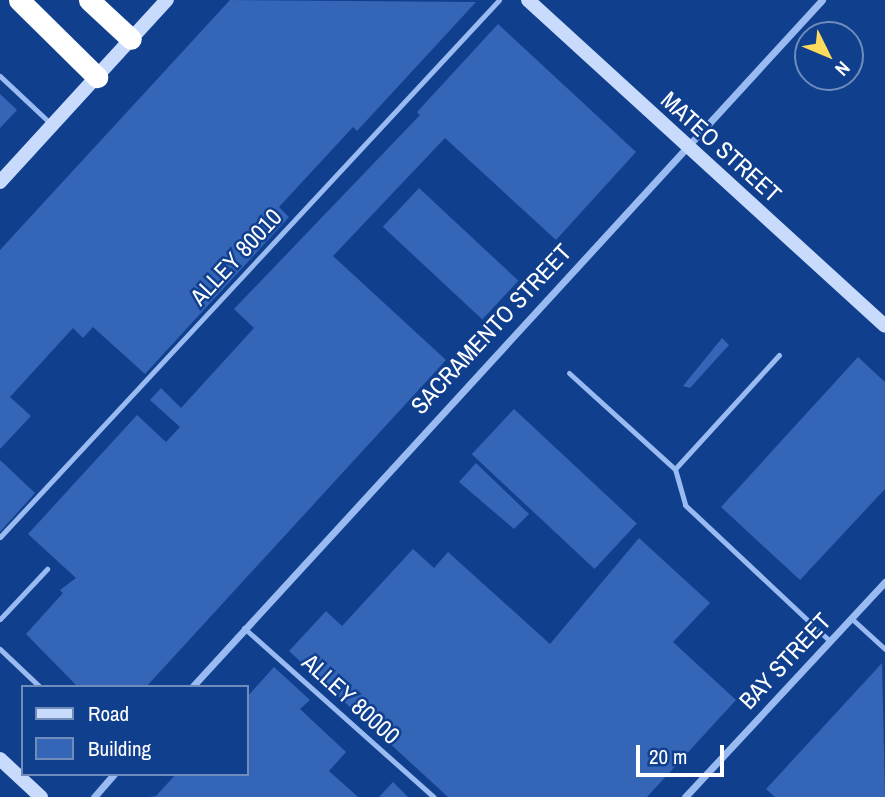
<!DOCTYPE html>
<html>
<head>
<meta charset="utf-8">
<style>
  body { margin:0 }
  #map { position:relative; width:885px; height:797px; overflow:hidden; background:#103f8e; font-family:"Archivo Narrow",sans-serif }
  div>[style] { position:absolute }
  .building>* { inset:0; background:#3465b6; transform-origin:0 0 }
  .lane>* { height:5px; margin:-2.5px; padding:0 2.5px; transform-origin:2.5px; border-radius:2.5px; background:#99bbf2 }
  .street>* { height:7px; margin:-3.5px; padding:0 3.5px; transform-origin:3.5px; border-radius:3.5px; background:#99bbf2 }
  .secondary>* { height:14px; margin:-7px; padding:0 7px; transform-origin:7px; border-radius:7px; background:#c8dbfc }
  .highway>* { height:21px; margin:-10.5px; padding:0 10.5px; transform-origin:10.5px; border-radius:10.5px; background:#fff }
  span { translate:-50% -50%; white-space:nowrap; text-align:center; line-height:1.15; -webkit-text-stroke:5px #103f8e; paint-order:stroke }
  .street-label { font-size:24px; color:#fff }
  .legend { position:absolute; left:21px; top:685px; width:228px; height:91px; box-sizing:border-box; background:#103f8e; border:2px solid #708cbb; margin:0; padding:9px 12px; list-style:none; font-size:21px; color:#fff }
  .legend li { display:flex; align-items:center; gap:14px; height:35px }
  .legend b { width:35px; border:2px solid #708cbb }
  .north { position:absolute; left:794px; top:21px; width:70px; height:70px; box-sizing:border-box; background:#103f8e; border:2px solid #708cbb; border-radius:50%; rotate:133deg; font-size:19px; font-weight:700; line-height:28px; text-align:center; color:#fff }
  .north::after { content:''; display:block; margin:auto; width:24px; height:32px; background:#ffdb5b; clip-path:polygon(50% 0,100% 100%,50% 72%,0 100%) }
  .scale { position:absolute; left:636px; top:745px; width:88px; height:32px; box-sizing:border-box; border:4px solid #fff; border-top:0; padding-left:9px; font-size:21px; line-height:24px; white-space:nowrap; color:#fff; -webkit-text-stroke:5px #103f8e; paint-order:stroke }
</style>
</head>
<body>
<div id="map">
  <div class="building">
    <i style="clip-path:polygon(230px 0,476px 2px,357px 131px,353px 127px,279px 207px,289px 217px,145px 374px,93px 327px,83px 338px,73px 328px,10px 397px,31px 416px,0 449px,0 250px)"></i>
    <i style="clip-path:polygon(498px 24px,636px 152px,556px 240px,445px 138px,333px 256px,446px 360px,146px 687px,78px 687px,26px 634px,63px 593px,60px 590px,76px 578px,28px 534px,137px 415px,166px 442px,180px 427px,150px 400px,161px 388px,181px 408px,254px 328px,234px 309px,420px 115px,417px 112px)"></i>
    <i style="clip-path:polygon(0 94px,17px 110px,0 128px)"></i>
    <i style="left:419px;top:188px;width:136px;height:53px;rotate:43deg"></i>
    <i style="clip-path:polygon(722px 338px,729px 345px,690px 388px,683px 386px)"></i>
    <i style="clip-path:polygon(858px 357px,885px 382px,885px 489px,800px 580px,721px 507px)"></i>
    <i style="left:514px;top:409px;width:168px;height:62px;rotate:43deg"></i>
    <i style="clip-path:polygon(0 460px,35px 493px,0 532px)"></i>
    <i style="clip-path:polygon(476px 463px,529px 514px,514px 529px,459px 482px)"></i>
    <i style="clip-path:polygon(639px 538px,710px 603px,673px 642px,736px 700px,647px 797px,448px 797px,289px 651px,326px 611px,342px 626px,413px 549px,434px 568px,448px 552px,550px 644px)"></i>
    <i style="clip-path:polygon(882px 663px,885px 797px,775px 797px,766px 789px)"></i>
    <i style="clip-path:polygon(274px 667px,310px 700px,300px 709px,346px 752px,329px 771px,358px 797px,149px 797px,156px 796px,176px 774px,247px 774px,247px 697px)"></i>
    <i style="clip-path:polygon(393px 782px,408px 797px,379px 797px)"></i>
  </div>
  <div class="lane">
    <i style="left:0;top:76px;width:69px;rotate:43.2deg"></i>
    <i style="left:779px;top:355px;width:154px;rotate:132.4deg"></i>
    <i style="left:675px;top:469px;width:37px;rotate:74deg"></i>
    <i style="left:685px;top:505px;width:199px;rotate:43.2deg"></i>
    <i style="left:569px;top:373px;width:143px;rotate:42.2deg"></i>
    <i style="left:0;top:537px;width:733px;rotate:-47.1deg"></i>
    <i style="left:851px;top:618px;width:46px;rotate:42.4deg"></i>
    <i style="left:0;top:619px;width:69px;rotate:-46.8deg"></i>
    <i style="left:244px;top:628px;width:254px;rotate:41.7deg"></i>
    <i style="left:0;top:649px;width:55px;rotate:43.5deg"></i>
  </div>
  <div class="street">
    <i style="left:192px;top:687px;width:932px;rotate:-47.48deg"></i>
    <i style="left:94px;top:797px;width:30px;rotate:-49deg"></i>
    <i style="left:685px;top:797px;width:294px;rotate:-47.1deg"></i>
  </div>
  <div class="secondary">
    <i style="left:528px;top:0;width:483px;rotate:42.4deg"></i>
    <i style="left:0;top:182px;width:247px;rotate:-47.5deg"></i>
    <i style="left:0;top:759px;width:56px;rotate:42.8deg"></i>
  </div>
  <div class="highway">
    <i style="left:19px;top:0;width:110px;rotate:44.6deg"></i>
    <i style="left:89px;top:0;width:57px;rotate:42.9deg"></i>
  </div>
  <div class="street-label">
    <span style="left:721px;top:147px;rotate:42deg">MATEO STREET</span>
    <span style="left:236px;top:257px;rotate:-47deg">ALLEY 80010</span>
    <span style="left:491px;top:329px;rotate:-47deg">SACRAMENTO STREET</span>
    <span style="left:785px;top:661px;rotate:-47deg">BAY STREET</span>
    <span style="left:351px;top:699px;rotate:42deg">ALLEY 80000</span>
  </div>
  <ul class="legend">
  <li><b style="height:9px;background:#c8dbfc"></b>Road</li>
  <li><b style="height:19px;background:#3465b6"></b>Building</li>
  </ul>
  <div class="north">N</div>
  <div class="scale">20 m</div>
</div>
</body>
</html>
